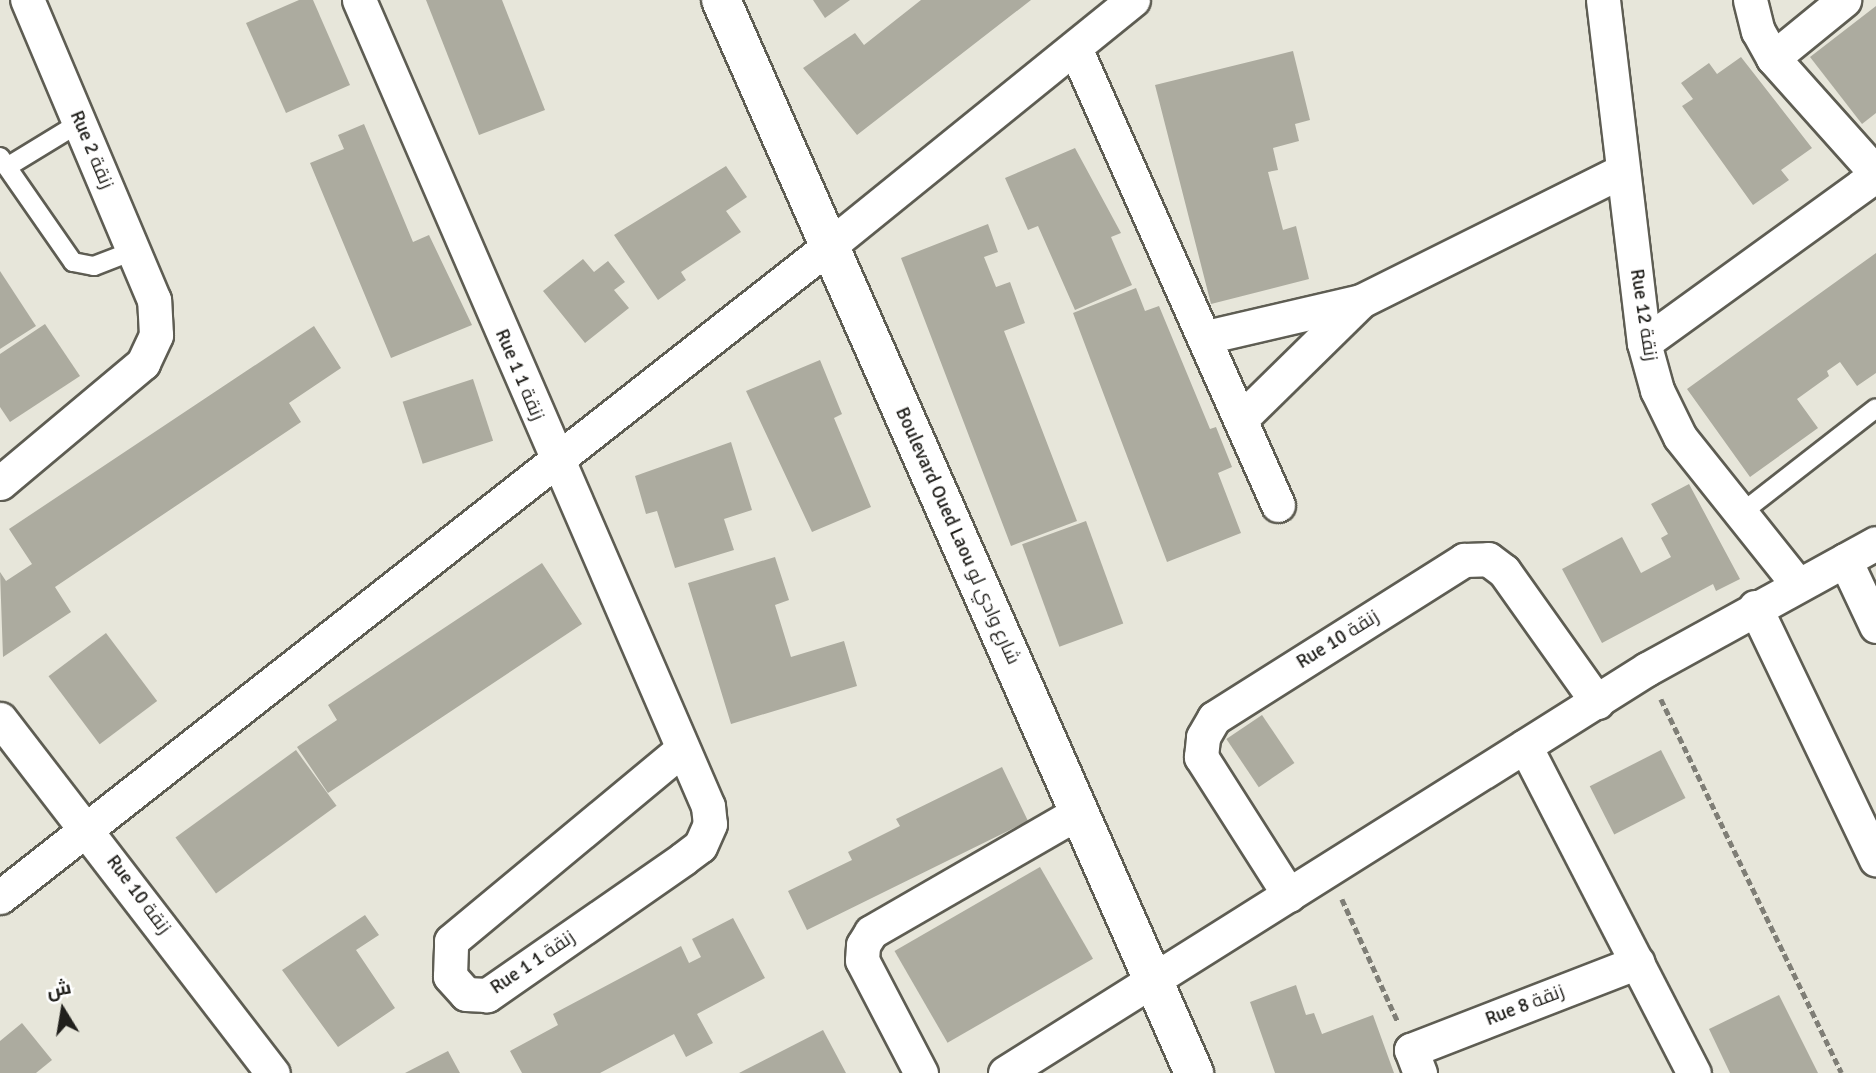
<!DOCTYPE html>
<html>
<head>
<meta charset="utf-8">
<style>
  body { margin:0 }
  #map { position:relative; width:1876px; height:1073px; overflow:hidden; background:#e7e6da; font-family:Signika,Cairo,sans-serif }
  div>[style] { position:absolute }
  .building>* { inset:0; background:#acab9f; transform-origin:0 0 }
  .path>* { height:4.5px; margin-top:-2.25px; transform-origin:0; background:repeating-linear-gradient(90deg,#7f7e76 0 7px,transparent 0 10.5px) }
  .roads { filter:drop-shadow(2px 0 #5e5d53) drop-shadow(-2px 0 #5e5d53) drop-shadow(0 2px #5e5d53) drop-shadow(0 -2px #5e5d53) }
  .lane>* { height:18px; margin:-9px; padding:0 9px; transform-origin:9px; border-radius:9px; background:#fff }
  .street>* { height:33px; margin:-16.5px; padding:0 16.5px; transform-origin:16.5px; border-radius:16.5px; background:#fff }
  .secondary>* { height:38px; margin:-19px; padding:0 19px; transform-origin:19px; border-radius:19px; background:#fff }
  span { translate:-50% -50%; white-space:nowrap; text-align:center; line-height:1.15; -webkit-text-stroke:6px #fff; paint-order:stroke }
  .street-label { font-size:19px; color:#21201c }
  .north { position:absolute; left:28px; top:975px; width:70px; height:70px; -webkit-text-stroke:5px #fff; paint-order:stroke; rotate:349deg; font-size:19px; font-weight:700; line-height:28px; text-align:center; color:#21201c }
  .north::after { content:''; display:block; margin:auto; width:24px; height:32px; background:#21201c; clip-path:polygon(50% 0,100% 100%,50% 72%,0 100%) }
</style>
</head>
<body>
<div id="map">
  <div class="building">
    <i style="clip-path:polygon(299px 0,313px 0,350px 85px,286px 113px,246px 23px)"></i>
    <i style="clip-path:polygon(426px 0,502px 0,545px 110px,479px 135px)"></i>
    <i style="clip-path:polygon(813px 0,850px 0,825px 18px)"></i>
    <i style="clip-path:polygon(921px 0,1031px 0,857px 135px,803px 68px,855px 33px,864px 45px)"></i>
    <i style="clip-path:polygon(1876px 6px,1876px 113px,1862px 124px,1810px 57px)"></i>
    <i style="clip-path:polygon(1293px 51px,1310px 120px,1295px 124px,1299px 141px,1273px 148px,1278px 170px,1268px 172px,1283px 230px,1296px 226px,1309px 279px,1211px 304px,1155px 85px)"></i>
    <i style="clip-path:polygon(1741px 57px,1812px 148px,1781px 170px,1789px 180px,1753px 205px,1682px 106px,1693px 99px,1681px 83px,1709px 63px,1717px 74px)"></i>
    <i style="clip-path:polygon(364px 124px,413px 242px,429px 235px,472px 325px,391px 358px,310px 163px,344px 149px,338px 135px)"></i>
    <i style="clip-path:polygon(1075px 148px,1121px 233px,1111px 237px,1132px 285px,1075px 310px,1038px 226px,1028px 230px,1005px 178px)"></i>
    <i style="clip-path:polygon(726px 166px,747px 197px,726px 211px,741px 232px,681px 272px,686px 280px,658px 300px,614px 235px)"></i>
    <i style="clip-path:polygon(988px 224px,998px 252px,984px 257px,996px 287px,1010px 282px,1025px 323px,1004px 331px,1077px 521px,1011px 546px,901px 258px)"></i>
    <i style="clip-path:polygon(1876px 253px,1876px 373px,1857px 386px,1840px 362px,1827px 371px,1829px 376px,1797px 399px,1818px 428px,1750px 477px,1687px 389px)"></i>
    <i style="clip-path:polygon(583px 259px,594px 272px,608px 261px,625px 282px,614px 290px,629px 308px,585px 343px,543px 291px)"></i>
    <i style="clip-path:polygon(0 271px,36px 326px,0 349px)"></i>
    <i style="clip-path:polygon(1136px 288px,1145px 311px,1159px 306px,1210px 429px,1216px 427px,1232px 467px,1218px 473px,1241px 533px,1167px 562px,1073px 313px)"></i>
    <i style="clip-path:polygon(45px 324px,80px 376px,10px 422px,0 407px,0 354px)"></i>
    <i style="clip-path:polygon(314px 326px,341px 368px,289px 403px,301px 422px,55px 587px,71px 612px,3px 657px,0 572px,6px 581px,32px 564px,9px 529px)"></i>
    <i style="clip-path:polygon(820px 360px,842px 414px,834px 418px,871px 507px,812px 532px,746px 391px)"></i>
    <i style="left:473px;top:379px;width:65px;height:74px;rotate:72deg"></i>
    <i style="clip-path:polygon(731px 442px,752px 510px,724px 519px,734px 550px,675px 568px,657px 511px,646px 514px,635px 476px)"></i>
    <i style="clip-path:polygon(1689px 484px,1740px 579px,1716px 591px,1713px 584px,1602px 643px,1562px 569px,1622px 537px,1641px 573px,1671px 557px,1661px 538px,1668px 534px,1651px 504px)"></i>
    <i style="left:1086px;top:521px;width:109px;height:68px;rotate:70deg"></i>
    <i style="clip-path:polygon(775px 557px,789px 600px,775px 605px,791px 657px,844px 641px,857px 686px,731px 724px,688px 583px)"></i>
    <i style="clip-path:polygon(542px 563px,582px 624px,328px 793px,297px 747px,337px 720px,328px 705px)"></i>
    <i style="left:106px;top:633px;width:85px;height:72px;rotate:53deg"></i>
    <i style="left:1262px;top:715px;width:58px;height:43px;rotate:56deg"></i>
    <i style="left:296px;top:750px;width:69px;height:149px;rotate:54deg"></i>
    <i style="left:1661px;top:750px;width:54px;height:80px;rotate:63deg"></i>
    <i style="clip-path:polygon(1002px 767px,1028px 821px,807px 930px,788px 891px,852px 860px,848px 852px,900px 826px,896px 819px)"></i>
    <i style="left:1040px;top:867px;width:106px;height:168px;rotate:60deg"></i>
    <i style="clip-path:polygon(365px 915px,379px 935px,356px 950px,395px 1008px,338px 1047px,282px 970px)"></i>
    <i style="clip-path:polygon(733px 918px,765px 978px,697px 1014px,713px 1043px,686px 1057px,674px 1034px,600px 1073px,522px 1073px,510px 1051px,558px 1025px,553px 1014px,681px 946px,689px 963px,701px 957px,692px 939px)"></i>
    <i style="clip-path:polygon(1296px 985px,1306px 1015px,1314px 1013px,1322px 1034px,1373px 1015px,1394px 1073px,1275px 1073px,1250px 1002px)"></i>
    <i style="clip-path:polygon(1779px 995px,1818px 1073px,1730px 1073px,1709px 1029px)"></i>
    <i style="clip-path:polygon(22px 1023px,52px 1060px,36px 1073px,0 1073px,0 1041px)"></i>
    <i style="clip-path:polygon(823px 1030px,846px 1073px,739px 1073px)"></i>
    <i style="clip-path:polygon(448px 1051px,460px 1073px,405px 1073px)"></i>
  </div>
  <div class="path">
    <i style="left:1661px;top:699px;width:415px;rotate:64.2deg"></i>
    <i style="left:1342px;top:899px;width:135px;rotate:65.5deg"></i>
  </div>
  <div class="roads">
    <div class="lane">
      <i style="left:0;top:157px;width:128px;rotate:55.2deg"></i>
      <i style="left:73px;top:262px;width:21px;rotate:11deg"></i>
      <i style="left:94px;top:266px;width:42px;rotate:-21deg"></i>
      <i style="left:7px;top:167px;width:84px;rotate:-31.4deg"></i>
      <i style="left:1740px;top:514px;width:172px;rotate:-37.9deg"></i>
    </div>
    <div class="street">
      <i style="left:359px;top:0;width:878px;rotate:66.59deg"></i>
      <i style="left:708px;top:806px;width:18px;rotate:84deg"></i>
      <i style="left:710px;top:824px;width:24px;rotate:114deg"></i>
      <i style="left:700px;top:846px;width:21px;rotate:143deg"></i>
      <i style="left:683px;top:859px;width:239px;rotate:145.2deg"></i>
      <i style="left:487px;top:995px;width:21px;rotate:-177deg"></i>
      <i style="left:466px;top:994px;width:24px;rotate:-132deg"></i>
      <i style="left:450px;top:976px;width:35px;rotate:-88deg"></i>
      <i style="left:451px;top:941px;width:299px;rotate:-39.7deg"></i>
      <i style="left:1603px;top:0;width:345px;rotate:83.2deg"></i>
      <i style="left:1644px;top:343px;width:49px;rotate:74.5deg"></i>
      <i style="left:1657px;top:390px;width:52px;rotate:63.9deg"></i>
      <i style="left:1680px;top:437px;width:189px;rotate:51.4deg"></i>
      <i style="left:1750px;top:0;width:32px;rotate:76deg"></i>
      <i style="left:1758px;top:31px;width:31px;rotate:61deg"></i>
      <i style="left:1773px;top:58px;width:154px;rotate:48.2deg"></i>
      <i style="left:1075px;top:48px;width:500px;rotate:66.05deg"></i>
      <i style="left:1773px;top:58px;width:92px;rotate:-39.2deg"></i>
      <i style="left:1206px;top:337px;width:159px;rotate:-13.1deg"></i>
      <i style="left:1361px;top:301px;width:292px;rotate:-26.5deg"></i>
      <i style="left:1644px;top:343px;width:286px;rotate:-35.9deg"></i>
      <i style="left:1241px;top:419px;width:168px;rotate:-44.5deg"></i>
      <i style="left:0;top:483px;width:187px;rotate:-40deg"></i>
      <i style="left:143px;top:363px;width:31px;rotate:-65deg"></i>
      <i style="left:156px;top:335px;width:35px;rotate:-93deg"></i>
      <i style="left:154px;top:300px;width:326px;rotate:-112.9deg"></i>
      <i style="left:1845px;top:560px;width:73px;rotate:64.8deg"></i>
      <i style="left:1755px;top:607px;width:280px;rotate:64.4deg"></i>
      <i style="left:0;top:719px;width:447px;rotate:52.4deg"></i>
      <i style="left:1525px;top:746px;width:368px;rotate:62.7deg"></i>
      <i style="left:1289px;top:895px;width:164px;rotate:-122.5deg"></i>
      <i style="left:1201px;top:757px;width:20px;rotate:-84deg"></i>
      <i style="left:1203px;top:737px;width:22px;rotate:-60deg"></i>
      <i style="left:1214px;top:718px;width:296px;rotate:-32.3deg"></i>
      <i style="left:1464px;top:560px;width:24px;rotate:-2deg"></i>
      <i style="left:1488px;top:559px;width:20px;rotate:37deg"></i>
      <i style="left:1504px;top:571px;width:161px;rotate:54.6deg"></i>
      <i style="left:0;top:897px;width:1054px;rotate:-38.14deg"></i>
      <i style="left:829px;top:246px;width:391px;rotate:-39deg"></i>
      <i style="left:921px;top:1073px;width:127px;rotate:-117.6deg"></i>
      <i style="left:862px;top:960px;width:15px;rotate:-86deg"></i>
      <i style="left:863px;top:945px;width:15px;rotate:-58deg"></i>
      <i style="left:871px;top:932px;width:240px;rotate:-30deg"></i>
      <i style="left:1005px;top:1073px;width:759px;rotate:-32.18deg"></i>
      <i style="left:1647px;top:669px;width:261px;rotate:-28.8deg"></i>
      <i style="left:1420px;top:1073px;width:25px;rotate:-111deg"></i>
      <i style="left:1411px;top:1050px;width:243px;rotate:-21.2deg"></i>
    </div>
    <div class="secondary">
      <i style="left:721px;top:0;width:1173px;rotate:66.21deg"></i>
    </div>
  </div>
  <div class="street-label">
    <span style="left:91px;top:150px;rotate:67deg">Rue 2 زنقة</span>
    <span style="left:1643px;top:315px;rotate:81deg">Rue 12 زنقة</span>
    <span style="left:519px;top:375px;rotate:67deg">Rue 1 زنقة 1</span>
    <span style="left:957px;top:536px;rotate:66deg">Boulevard Oued Laou شارع وادي لو</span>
    <span style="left:1338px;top:640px;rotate:-32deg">Rue 10 زنقة</span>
    <span style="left:138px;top:895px;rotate:53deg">Rue 10 زنقة</span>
    <span style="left:533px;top:963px;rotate:-34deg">Rue 1 زنقة 1</span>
    <span style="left:1525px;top:1006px;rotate:-21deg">Rue 8 زنقة</span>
  </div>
  <div class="north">ش</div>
</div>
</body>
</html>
